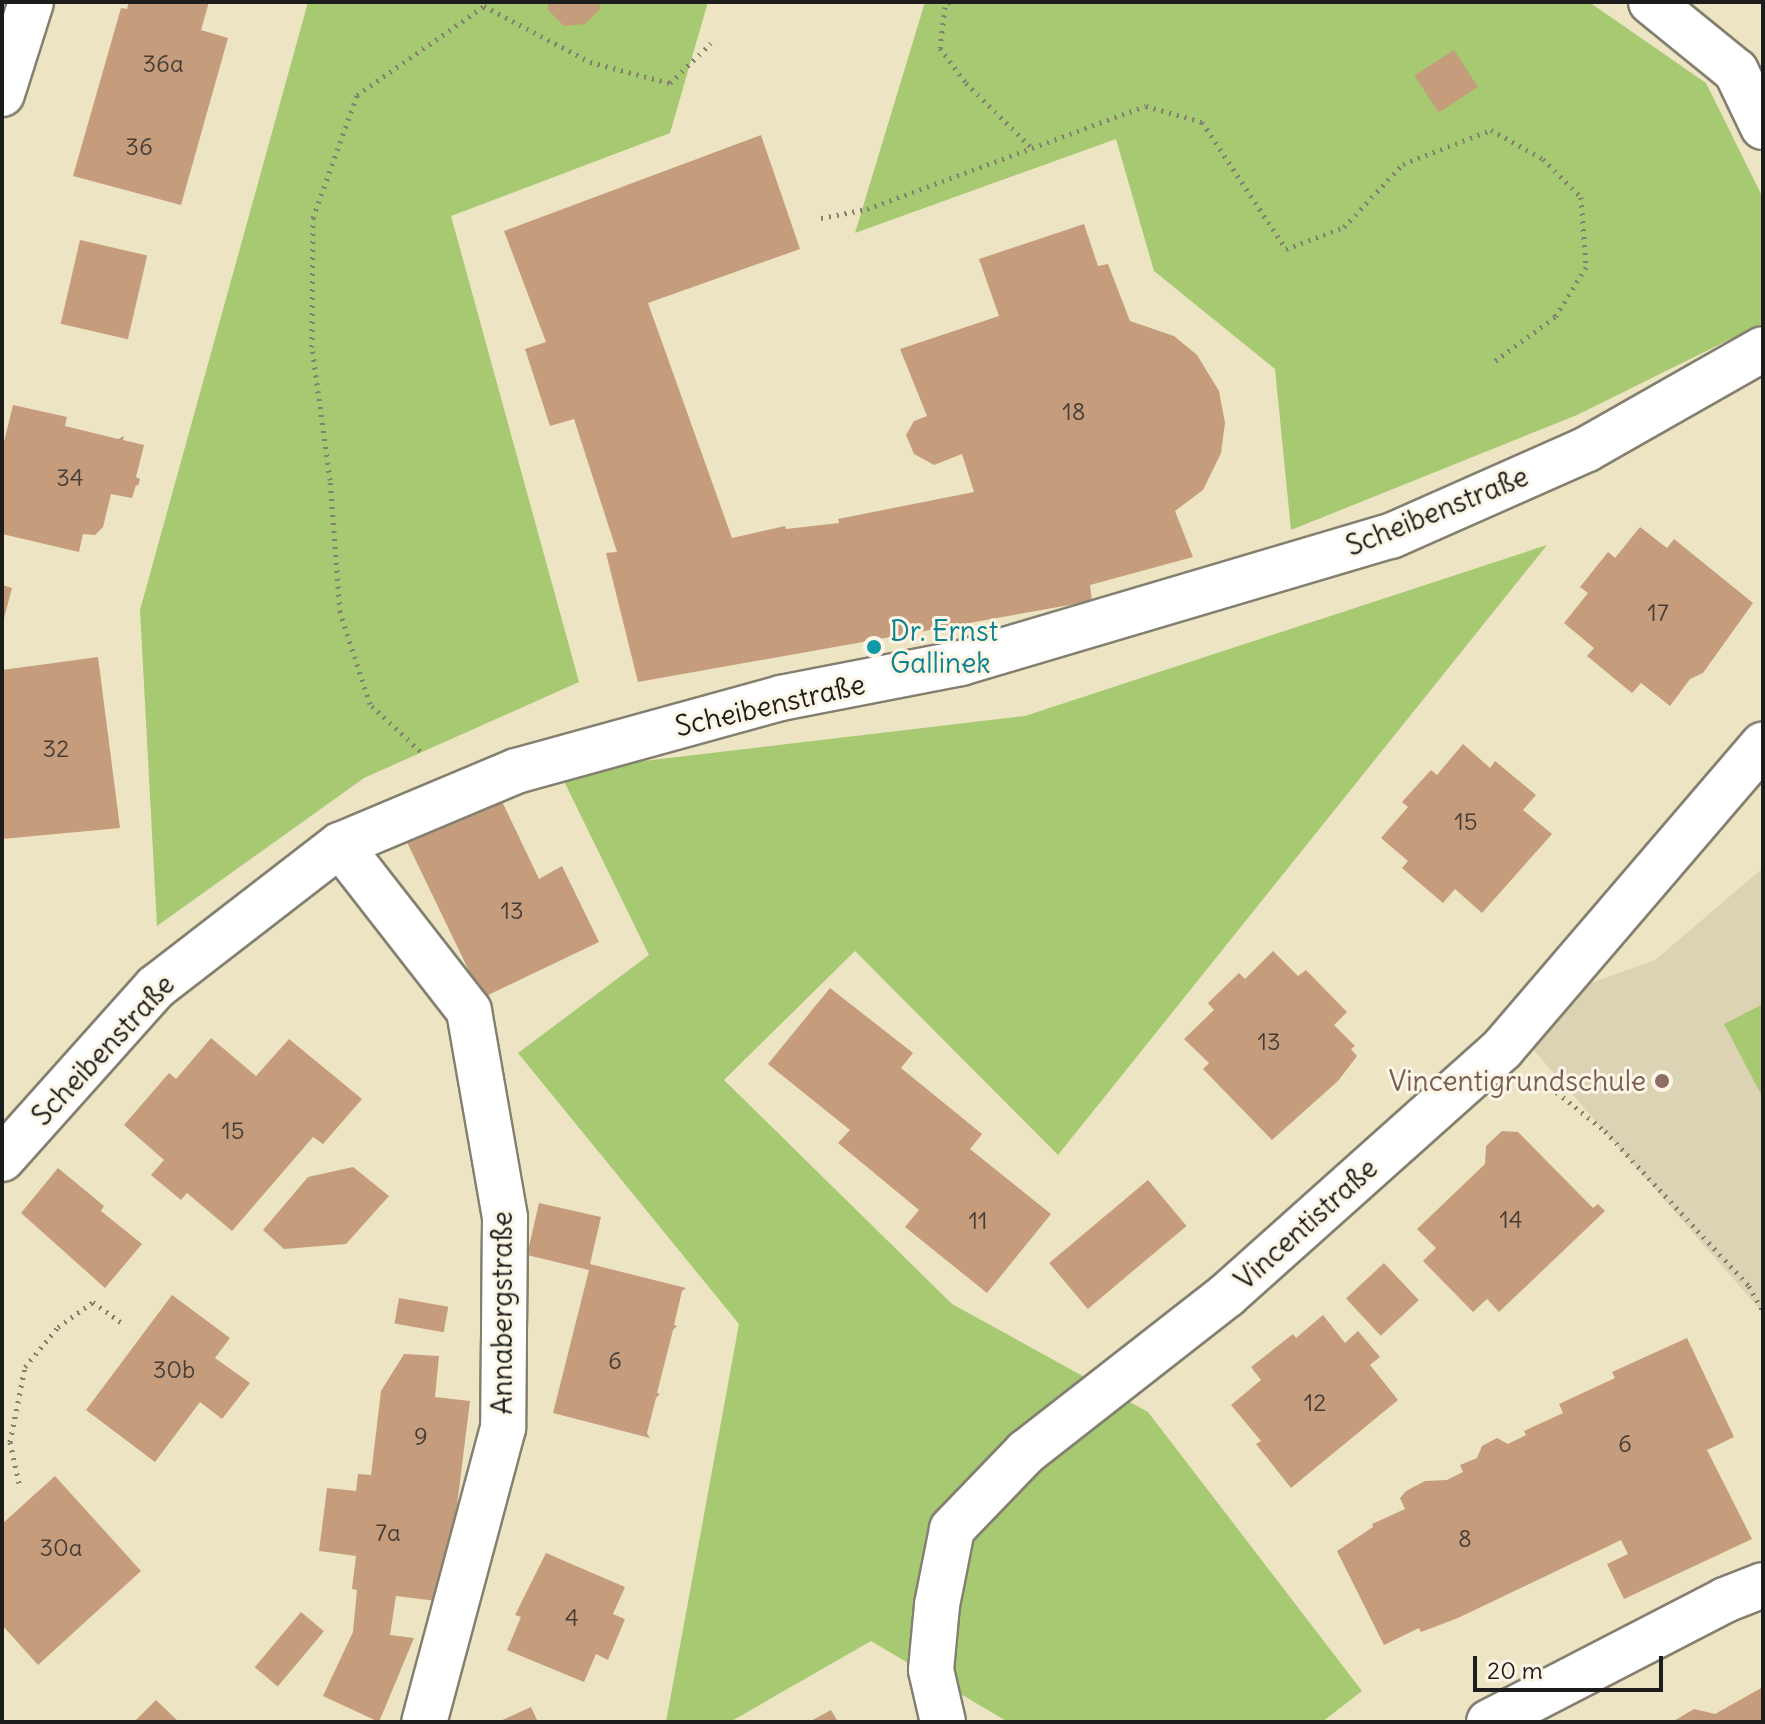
<!DOCTYPE html>
<html>
<head>
<meta charset="utf-8">
<style>
  body { margin:0 }
  #map { position:relative; width:1765px; height:1724px; overflow:hidden; background:#ede4c4; font-family:Delius,sans-serif }
  div>[style] { position:absolute }
  .built>* { inset:0; background:#dcd3b4 }
  .green>* { inset:0; background:#a6c972 }
  .building>* { inset:0; background:#c59d7d; transform-origin:0 0 }
  .path>* { height:5px; margin-top:-2.5px; transform-origin:0; background:repeating-linear-gradient(90deg,#848070 0 2px,transparent 0 8px) }
  .roads { filter:drop-shadow(2px 0 #848070) drop-shadow(-2px 0 #848070) drop-shadow(0 2px #848070) drop-shadow(0 -2px #848070) }
  .minor>* { height:44px; margin:-22px; padding:0 22px; transform-origin:22px; border-radius:22px; background:#fff }
  .dots>* { width:22px; height:22px; translate:-50% -50%; box-sizing:border-box; border:4px solid #fcf5e5; border-radius:50% }
  span { translate:-50% -50%; white-space:nowrap; text-align:center; line-height:1.15; -webkit-text-stroke:6px #fcf5e5; paint-order:stroke }
  .number-label { font-size:24px; color:#463c34 }
  .number-label span { -webkit-text-stroke-width:0 }
  .street-label { font-size:28px; color:#1c1c1c }
  .culture-label { font-size:28px; color:#0d838f }
  .left { translate:0 -50%; text-align:left }
  .education-label { font-size:28px; color:#785e54 }
  .right { translate:-100% -50%; text-align:right }
  .frame { position:absolute; inset:0; border:4px solid #1c1c1c; pointer-events:none }
  .scale { position:absolute; left:1473px; top:1656px; width:190px; height:36px; box-sizing:border-box; border:4px solid #1c1c1c; border-top:0; padding-left:10px; font-size:24px; line-height:28px; white-space:nowrap; color:#1c1c1c; -webkit-text-stroke:6px #fcf5e5; paint-order:stroke }
</style>
</head>
<body>
<div id="map">
  <div class="built">
    <i style="clip-path:polygon(1763px 868px,1763px 1313px,1517px 1031px,1544px 1000px,1655px 960px)"></i>
  </div>
  <div class="green">
    <i style="clip-path:polygon(308px 2px,708px 2px,670px 133px,451px 216px,579px 682px,364px 778px,157px 926px,140px 610px)"></i>
    <i style="clip-path:polygon(925px 2px,1589px 2px,1706px 83px,1763px 198px,1763px 323px,1577px 415px,1291px 530px,1275px 369px,1154px 271px,1116px 139px,855px 233px)"></i>
    <i style="clip-path:polygon(1547px 545px,1058px 1155px,855px 951px,724px 1080px,952px 1304px,1148px 1412px,1362px 1691px,1322px 1722px,1008px 1722px,871px 1641px,730px 1722px,666px 1722px,739px 1324px,518px 1053px,649px 955px,559px 771px,1025px 716px)"></i>
    <i style="clip-path:polygon(1763px 1004px,1763px 1098px,1724px 1024px)"></i>
  </div>
  <div class="building">
    <i style="clip-path:polygon(129px 2px,209px 2px,201px 30px,228px 38px,181px 205px,73px 176px,121px 8px,127px 9px)"></i>
    <i style="clip-path:polygon(548px 2px,600px 2px,600px 9px,585px 24px,564px 26px,548px 10px)"></i>
    <i style="left:1454px;top:50px;width:44px;height:47px;rotate:57deg"></i>
    <i style="clip-path:polygon(761px 135px,800px 249px,648px 303px,732px 538px,785px 526px,786px 529px,839px 523px,838px 519px,974px 492px,962px 454px,934px 465px,914px 454px,906px 435px,914px 421px,927px 416px,900px 349px,999px 316px,979px 259px,1084px 224px,1098px 266px,1108px 264px,1130px 321px,1174px 336px,1197px 355px,1219px 391px,1225px 423px,1221px 453px,1203px 490px,1175px 511px,1193px 557px,1090px 585px,1092px 601px,638px 682px,606px 553px,617px 552px,574px 419px,550px 426px,525px 349px,546px 342px,504px 231px)"></i>
    <i style="left:80px;top:240px;width:69px;height:86px;rotate:13deg"></i>
    <i style="clip-path:polygon(13px 405px,67px 417px,65px 426px,118px 439px,124px 436px,123px 440px,144px 445px,136px 477px,140px 479px,138px 486px,136px 485px,132px 498px,111px 494px,103px 527px,95px 535px,83px 534px,79px 552px,2px 534px,2px 450px)"></i>
    <i style="clip-path:polygon(1640px 527px,1667px 548px,1674px 539px,1753px 603px,1703px 673px,1690px 679px,1670px 706px,1641px 683px,1632px 693px,1587px 656px,1594px 648px,1564px 623px,1588px 593px,1580px 587px,1608px 552px,1615px 558px)"></i>
    <i style="clip-path:polygon(2px 585px,12px 588px,3px 622px,2px 622px)"></i>
    <i style="clip-path:polygon(98px 657px,120px 828px,2px 839px,2px 670px)"></i>
    <i style="clip-path:polygon(1463px 744px,1490px 768px,1495px 761px,1536px 795px,1523px 810px,1552px 834px,1482px 913px,1455px 889px,1443px 903px,1402px 868px,1408px 861px,1381px 838px,1408px 807px,1402px 802px,1431px 770px,1437px 775px)"></i>
    <i style="clip-path:polygon(497px 791px,539px 879px,562px 866px,599px 942px,482px 998px,404px 836px)"></i>
    <i style="clip-path:polygon(1273px 951px,1298px 976px,1306px 970px,1347px 1012px,1334px 1025px,1355px 1046px,1351px 1049px,1357px 1056px,1338px 1081px,1272px 1140px,1203px 1069px,1209px 1063px,1184px 1039px,1214px 1010px,1208px 1003px,1239px 973px,1245px 979px)"></i>
    <i style="clip-path:polygon(830px 988px,913px 1053px,901px 1068px,982px 1134px,970px 1149px,1051px 1214px,987px 1293px,905px 1227px,919px 1210px,838px 1143px,850px 1130px,768px 1064px)"></i>
    <i style="clip-path:polygon(211px 1038px,256px 1076px,289px 1039px,362px 1099px,323px 1144px,313px 1137px,232px 1231px,187px 1193px,181px 1200px,151px 1175px,164px 1160px,124px 1125px,169px 1073px,176px 1079px)"></i>
    <i style="clip-path:polygon(1502px 1131px,1518px 1132px,1593px 1208px,1598px 1204px,1605px 1211px,1499px 1312px,1487px 1299px,1473px 1312px,1423px 1261px,1436px 1248px,1417px 1229px,1485px 1164px,1486px 1146px)"></i>
    <i style="clip-path:polygon(353px 1167px,389px 1196px,346px 1244px,284px 1249px,263px 1230px,308px 1177px)"></i>
    <i style="clip-path:polygon(58px 1168px,104px 1206px,101px 1211px,142px 1244px,105px 1288px,21px 1213px)"></i>
    <i style="left:1148px;top:1180px;width:60px;height:129px;rotate:50deg"></i>
    <i style="clip-path:polygon(539px 1203px,601px 1217px,590px 1264px,686px 1288px,682px 1291px,674px 1325px,677px 1326px,673px 1330px,657px 1393px,660px 1394px,656px 1398px,647px 1433px,650px 1438px,553px 1413px,589px 1270px,527px 1255px)"></i>
    <i style="left:1384px;top:1263px;width:51px;height:52px;rotate:47deg"></i>
    <i style="clip-path:polygon(172px 1295px,230px 1338px,215px 1358px,250px 1383px,222px 1419px,200px 1402px,155px 1462px,86px 1410px)"></i>
    <i style="left:399px;top:1298px;width:50px;height:26px;rotate:10deg"></i>
    <i style="clip-path:polygon(1323px 1315px,1345px 1343px,1358px 1331px,1380px 1357px,1370px 1365px,1398px 1400px,1291px 1488px,1256px 1444px,1261px 1441px,1231px 1405px,1261px 1380px,1251px 1367px,1293px 1334px,1296px 1338px)"></i>
    <i style="clip-path:polygon(1687px 1338px,1734px 1437px,1707px 1450px,1752px 1539px,1624px 1599px,1607px 1564px,1628px 1554px,1621px 1540px,1458px 1618px,1421px 1632px,1419px 1628px,1384px 1645px,1337px 1551px,1373px 1527px,1372px 1524px,1405px 1509px,1400px 1498px,1406px 1491px,1425px 1481px,1447px 1480px,1463px 1472px,1460px 1465px,1477px 1458px,1482px 1446px,1497px 1438px,1508px 1444px,1526px 1435px,1524px 1431px,1563px 1413px,1559px 1404px,1615px 1378px,1612px 1372px)"></i>
    <i style="clip-path:polygon(404px 1354px,439px 1356px,435px 1397px,470px 1401px,445px 1602px,396px 1596px,390px 1635px,414px 1638px,379px 1722px,323px 1696px,353px 1632px,357px 1590px,352px 1589px,356px 1556px,319px 1551px,327px 1488px,356px 1491px,358px 1474px,371px 1475px,381px 1391px)"></i>
    <i style="clip-path:polygon(55px 1476px,141px 1571px,38px 1665px,2px 1625px,2px 1524px)"></i>
    <i style="clip-path:polygon(546px 1553px,625px 1587px,613px 1614px,625px 1619px,608px 1660px,596px 1654px,584px 1682px,507px 1650px,521px 1617px,515px 1615px)"></i>
    <i style="left:301px;top:1612px;width:30px;height:72px;rotate:40deg"></i>
    <i style="clip-path:polygon(1763px 1687px,1763px 1722px,1672px 1722px,1694px 1709px,1715px 1714px)"></i>
    <i style="clip-path:polygon(156px 1700px,179px 1722px,134px 1722px)"></i>
    <i style="clip-path:polygon(531px 1707px,538px 1722px,498px 1722px)"></i>
    <i style="clip-path:polygon(831px 1710px,838px 1722px,809px 1722px)"></i>
  </div>
  <div class="path">
    <i style="left:949px;top:2px;width:6px;rotate:129deg"></i>
    <i style="left:945px;top:7px;width:41px;rotate:97deg"></i>
    <i style="left:940px;top:48px;width:44px;rotate:53.4deg"></i>
    <i style="left:966px;top:83px;width:91px;rotate:44.6deg"></i>
    <i style="left:821px;top:218px;width:47px;rotate:-11.1deg"></i>
    <i style="left:867px;top:209px;width:297px;rotate:-20.3deg"></i>
    <i style="left:1146px;top:106px;width:58px;rotate:15.9deg"></i>
    <i style="left:1202px;top:122px;width:152px;rotate:56.5deg"></i>
    <i style="left:1286px;top:249px;width:62px;rotate:-20.8deg"></i>
    <i style="left:1344px;top:227px;width:86px;rotate:-46.9deg"></i>
    <i style="left:1403px;top:164px;width:94px;rotate:-21.1deg"></i>
    <i style="left:1491px;top:130px;width:60px;rotate:29.1deg"></i>
    <i style="left:1543px;top:159px;width:54px;rotate:45deg"></i>
    <i style="left:1581px;top:197px;width:70px;rotate:85.9deg"></i>
    <i style="left:1586px;top:267px;width:59px;rotate:121.8deg"></i>
    <i style="left:1555px;top:317px;width:78px;rotate:143.9deg"></i>
    <i style="left:420px;top:751px;width:69px;rotate:-136.8deg"></i>
    <i style="left:370px;top:704px;width:97px;rotate:-108.1deg"></i>
    <i style="left:340px;top:612px;width:132px;rotate:-94.3deg"></i>
    <i style="left:330px;top:480px;width:134px;rotate:-97.7deg"></i>
    <i style="left:312px;top:347px;width:129px;rotate:-89.6deg"></i>
    <i style="left:313px;top:218px;width:131px;rotate:-70.3deg"></i>
    <i style="left:357px;top:95px;width:155px;rotate:-35deg"></i>
    <i style="left:484px;top:6px;width:120px;rotate:27.8deg"></i>
    <i style="left:590px;top:62px;width:83px;rotate:14.7deg"></i>
    <i style="left:670px;top:83px;width:57px;rotate:-44.3deg"></i>
    <i style="left:1544px;top:1082px;width:78px;rotate:38.8deg"></i>
    <i style="left:1605px;top:1131px;width:212px;rotate:47.1deg"></i>
    <i style="left:1749px;top:1286px;width:29px;rotate:61deg"></i>
    <i style="left:19px;top:1483px;width:42px;rotate:-102.4deg"></i>
    <i style="left:10px;top:1442px;width:76px;rotate:-78.7deg"></i>
    <i style="left:25px;top:1367px;width:52px;rotate:-50.5deg"></i>
    <i style="left:58px;top:1327px;width:43px;rotate:-35.5deg"></i>
    <i style="left:93px;top:1302px;width:39px;rotate:36deg"></i>
  </div>
  <div class="roads">
    <div class="minor">
      <i style="left:1651px;top:2px;width:109px;rotate:39.1deg"></i>
      <i style="left:1736px;top:71px;width:62px;rotate:64.3deg"></i>
      <i style="left:2px;top:94px;width:96px;rotate:-72.5deg"></i>
      <i style="left:340px;top:845px;width:210px;rotate:52.1deg"></i>
      <i style="left:469px;top:1011px;width:210px;rotate:80.1deg"></i>
      <i style="left:505px;top:1218px;width:210px;rotate:90.5deg"></i>
      <i style="left:503px;top:1428px;width:304px;rotate:105deg"></i>
      <i style="left:2px;top:1159px;width:231px;rotate:-48.2deg"></i>
      <i style="left:156px;top:987px;width:232px;rotate:-37.7deg"></i>
      <i style="left:340px;top:845px;width:191px;rotate:-22.8deg"></i>
      <i style="left:516px;top:771px;width:275px;rotate:-15.4deg"></i>
      <i style="left:781px;top:698px;width:183px;rotate:-11deg"></i>
      <i style="left:961px;top:663px;width:448px;rotate:-16.5deg"></i>
      <i style="left:1391px;top:536px;width:214px;rotate:-23.9deg"></i>
      <i style="left:1587px;top:449px;width:202px;rotate:-29.6deg"></i>
      <i style="left:943px;top:1722px;width:53px;rotate:-103deg"></i>
      <i style="left:931px;top:1670px;width:65px;rotate:-84.7deg"></i>
      <i style="left:937px;top:1605px;width:77px;rotate:-78.8deg"></i>
      <i style="left:952px;top:1529px;width:107px;rotate:-46.1deg"></i>
      <i style="left:1026px;top:1452px;width:255px;rotate:-38deg"></i>
      <i style="left:1227px;top:1295px;width:369px;rotate:-41.8deg"></i>
      <i style="left:1502px;top:1049px;width:401px;rotate:-49.4deg"></i>
      <i style="left:1489px;top:1722px;width:266px;rotate:-27.3deg"></i>
      <i style="left:1725px;top:1600px;width:41px;rotate:-21.5deg"></i>
    </div>
  </div>
  <div class="dots">
    <i style="left:874px;top:647px;background:#0f9aa8"></i>
    <i style="left:1662px;top:1081px;background:#8d6e63"></i>
  </div>
  <div class="number-label">
    <span style="left:163px;top:64px">36a</span>
    <span style="left:139px;top:147px">36</span>
    <span style="left:1074px;top:412px">18</span>
    <span style="left:70px;top:478px">34</span>
    <span style="left:1658px;top:613px">17</span>
    <span style="left:56px;top:749px">32</span>
    <span style="left:1466px;top:822px">15</span>
    <span style="left:512px;top:911px">13</span>
    <span style="left:1269px;top:1042px">13</span>
    <span style="left:233px;top:1131px">15</span>
    <span style="left:1511px;top:1220px">14</span>
    <span style="left:978px;top:1221px">11</span>
    <span style="left:615px;top:1361px">6</span>
    <span style="left:174px;top:1370px">30b</span>
    <span style="left:1315px;top:1403px">12</span>
    <span style="left:421px;top:1437px">9</span>
    <span style="left:1625px;top:1444px">6</span>
    <span style="left:388px;top:1533px">7a</span>
    <span style="left:1465px;top:1539px">8</span>
    <span style="left:61px;top:1548px">30a</span>
    <span style="left:572px;top:1618px">4</span>
  </div>
  <div class="street-label">
    <span style="left:1437px;top:511px;rotate:-22deg">Scheibenstraße</span>
    <span style="left:770px;top:705px;rotate:-13deg">Scheibenstraße</span>
    <span style="left:103px;top:1050px;rotate:-47deg">Scheibenstraße</span>
    <span style="left:1306px;top:1224px;rotate:-42deg">Vincentistraße</span>
    <span style="left:502px;top:1313px;rotate:-90deg">Annabergstraße</span>
  </div>
  <div class="culture-label">
    <span class="left" style="left:890px;top:647px">Dr. Ernst<br>Gallinek</span>
  </div>
  <div class="education-label">
    <span class="right" style="left:1646px;top:1081px">Vincentigrundschule</span>
  </div>
  <div class="frame"></div>
  <div class="scale">20 m</div>
</div>
</body>
</html>
